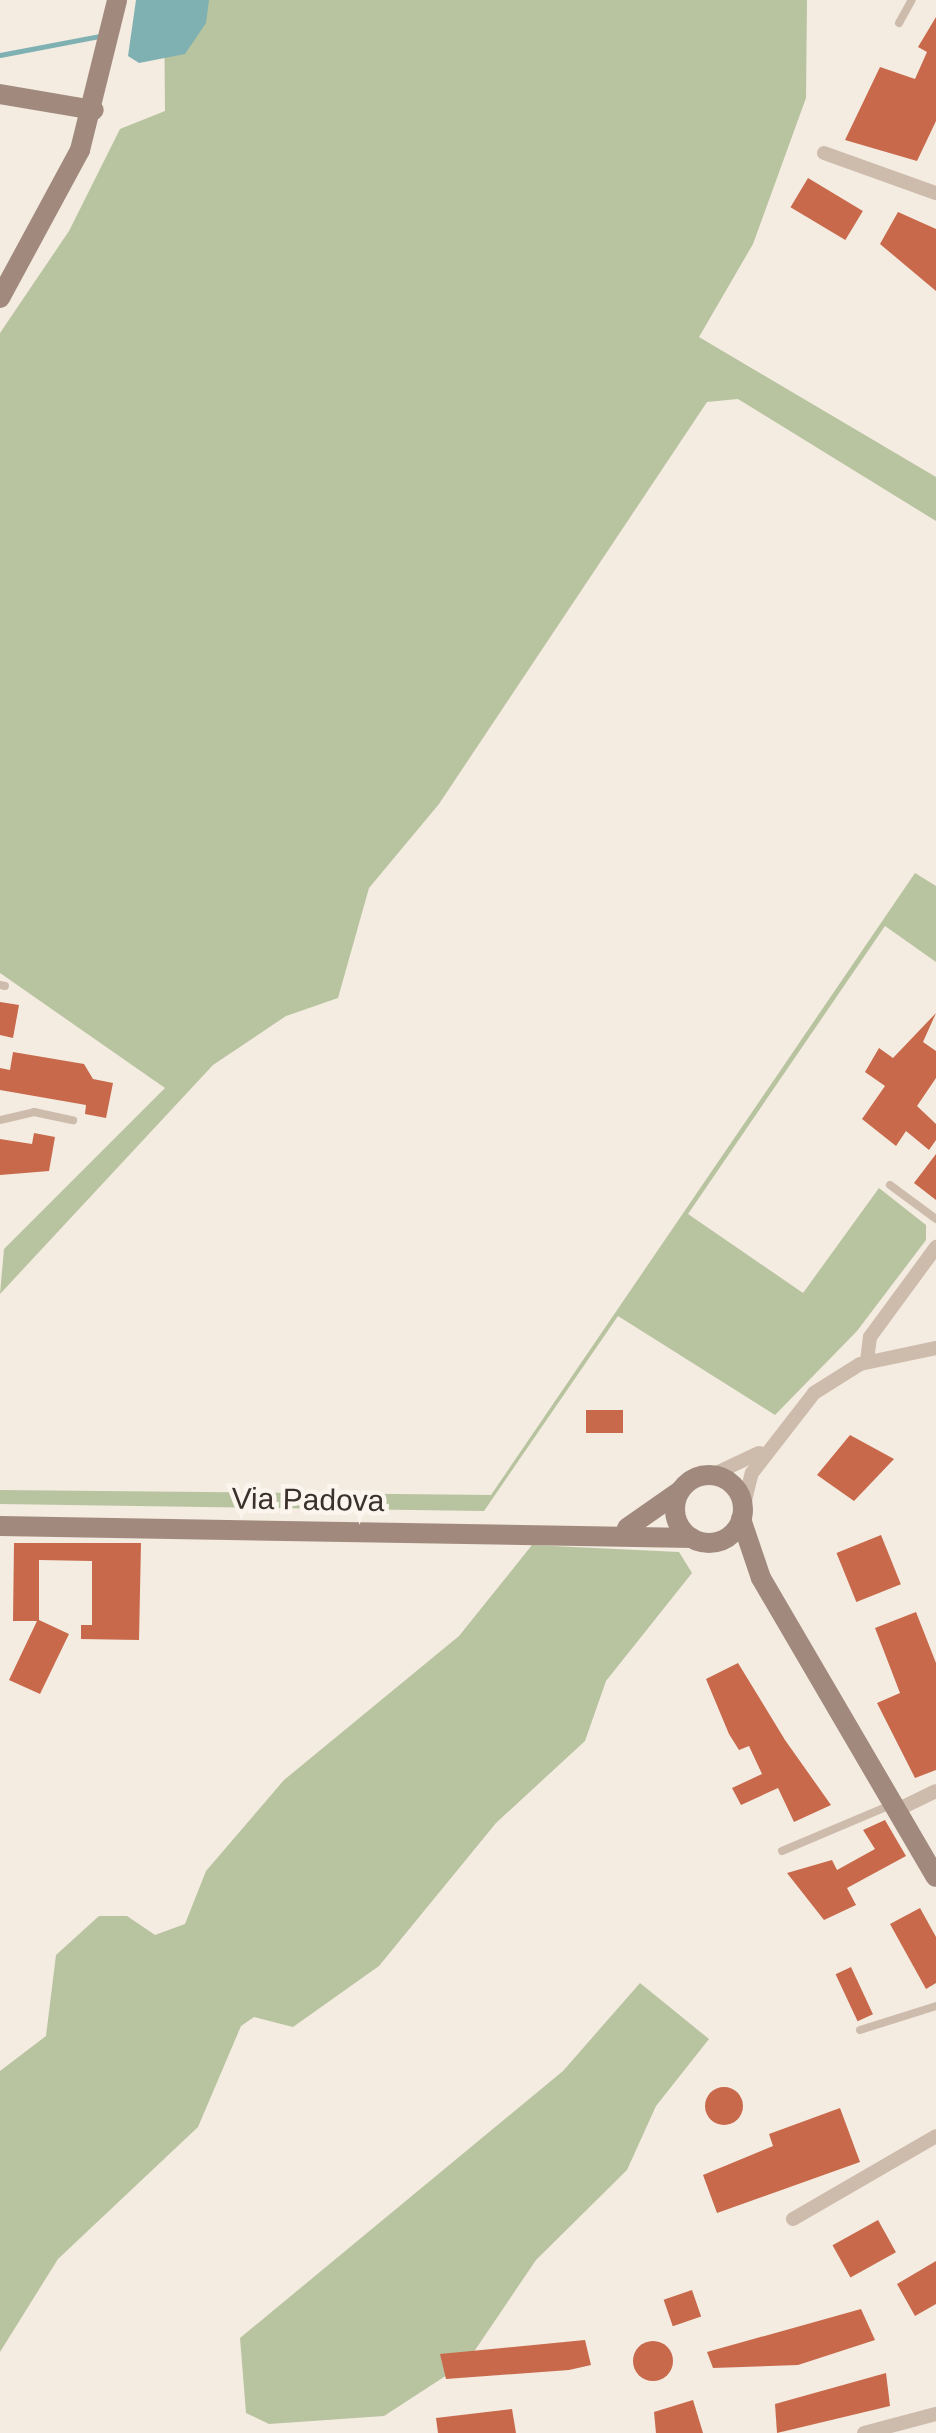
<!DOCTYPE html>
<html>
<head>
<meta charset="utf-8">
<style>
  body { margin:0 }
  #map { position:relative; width:936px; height:2433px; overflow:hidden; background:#f4ebe1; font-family:Helvetica,sans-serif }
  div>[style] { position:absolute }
  .green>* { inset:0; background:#b8c4a0 }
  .water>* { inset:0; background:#7fb0b2 }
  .stream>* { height:5px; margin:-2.5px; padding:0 2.5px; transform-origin:2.5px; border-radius:2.5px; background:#7fb0b2 }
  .building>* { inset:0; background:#c8694b; transform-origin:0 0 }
  .round { border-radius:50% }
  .lane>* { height:8px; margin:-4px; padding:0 4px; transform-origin:4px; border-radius:4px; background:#cdbbac }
  .street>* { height:14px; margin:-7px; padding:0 7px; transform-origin:7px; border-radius:7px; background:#cdbbac }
  .secondary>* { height:20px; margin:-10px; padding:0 10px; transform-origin:10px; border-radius:10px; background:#a18a7d }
  .secondary>.ring { margin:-10px; padding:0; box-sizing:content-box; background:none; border:20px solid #a18a7d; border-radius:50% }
  span { translate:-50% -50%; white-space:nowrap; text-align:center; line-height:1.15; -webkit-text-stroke:9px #fbf5ee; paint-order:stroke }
  .street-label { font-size:30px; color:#3b302b }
</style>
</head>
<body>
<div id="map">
  <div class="green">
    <i style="clip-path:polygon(164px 0,807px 0,806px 98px,753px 244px,699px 337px,936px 477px,936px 521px,738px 399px,707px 402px,439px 804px,369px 888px,338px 998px,286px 1016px,213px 1065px,0 1294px,4px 1249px,165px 1088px,0 973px,0 333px,69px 231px,120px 129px,165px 111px)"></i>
    <i style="clip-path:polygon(915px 873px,936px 886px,936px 962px,885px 926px,688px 1214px,803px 1293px,879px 1188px,926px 1225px,926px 1240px,857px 1331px,775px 1415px,618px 1316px,484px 1511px,0 1504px,0 1490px,491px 1495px)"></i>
    <i style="clip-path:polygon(532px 1545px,679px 1552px,692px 1573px,606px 1681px,585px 1741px,496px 1823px,379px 1966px,293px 2027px,254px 2017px,241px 2026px,198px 2127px,58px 2259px,0 2352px,0 2071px,46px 2036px,56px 1955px,99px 1916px,127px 1916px,155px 1935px,185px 1924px,206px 1871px,284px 1780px,459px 1636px)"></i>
    <i style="clip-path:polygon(640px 1983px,709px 2039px,656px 2106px,627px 2170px,536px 2260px,467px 2362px,384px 2416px,269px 2424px,246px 2413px,240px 2338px,563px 2071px)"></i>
  </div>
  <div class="water">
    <i style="clip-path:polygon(136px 0,209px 0,206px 23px,185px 54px,139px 63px,128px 56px)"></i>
  </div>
  <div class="stream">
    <i style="left:0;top:55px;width:102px;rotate:-10.8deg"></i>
  </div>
  <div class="building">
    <i style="clip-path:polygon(936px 17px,936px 121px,917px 161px,845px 140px,880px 67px,915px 79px,927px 52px,918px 47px)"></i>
    <i style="left:808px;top:178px;width:64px;height:34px;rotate:31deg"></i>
    <i style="clip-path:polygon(898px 212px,936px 229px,936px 291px,880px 244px)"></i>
    <i style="clip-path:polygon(0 1002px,19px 1005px,13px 1038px,0 1035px)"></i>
    <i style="clip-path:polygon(936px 1013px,923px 1042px,936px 1051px,936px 1078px,917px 1106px,936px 1124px,936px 1140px,929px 1150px,906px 1131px,896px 1146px,862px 1119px,885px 1086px,865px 1072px,879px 1048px,893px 1058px)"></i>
    <i style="clip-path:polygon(13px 1052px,84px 1064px,93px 1079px,113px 1083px,106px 1118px,85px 1114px,86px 1105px,0 1090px,0 1068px,10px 1070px)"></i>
    <i style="clip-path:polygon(34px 1133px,55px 1137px,49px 1171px,0 1175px,0 1139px,32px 1144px)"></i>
    <i style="clip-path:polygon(936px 1154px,936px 1200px,914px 1183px)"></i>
    <i style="left:586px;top:1410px;width:37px;height:23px"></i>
    <i style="clip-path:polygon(850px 1435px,894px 1459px,854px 1501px,817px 1475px)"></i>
    <i style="left:881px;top:1535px;width:53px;height:48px;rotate:68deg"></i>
    <i style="clip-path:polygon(14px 1543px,141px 1543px,139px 1640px,81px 1639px,81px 1625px,92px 1625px,92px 1561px,39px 1560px,39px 1620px,69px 1634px,40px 1694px,9px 1680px,37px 1621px,13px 1621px)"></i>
    <i style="clip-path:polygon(916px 1612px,936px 1663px,936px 1770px,915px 1778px,877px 1703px,900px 1693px,875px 1628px)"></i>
    <i style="clip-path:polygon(738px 1663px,785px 1740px,831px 1805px,794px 1822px,778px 1788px,741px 1805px,732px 1788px,762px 1774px,749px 1746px,739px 1750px,729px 1734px,706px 1679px)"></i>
    <i style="clip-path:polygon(885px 1820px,906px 1856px,847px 1888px,856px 1905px,824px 1920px,787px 1873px,832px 1860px,837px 1870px,875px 1849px,863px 1830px)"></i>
    <i style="clip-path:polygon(920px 1908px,936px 1937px,936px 1983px,926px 1989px,890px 1924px)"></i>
    <i style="left:851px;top:1967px;width:52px;height:17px;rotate:65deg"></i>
    <i class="round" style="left:705px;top:2087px;width:38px;height:38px"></i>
    <i style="clip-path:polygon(840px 2108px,860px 2162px,717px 2213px,703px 2175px,773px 2146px,769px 2134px)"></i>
    <i style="left:878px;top:2220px;width:37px;height:52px;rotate:61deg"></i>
    <i style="clip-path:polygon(936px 2261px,936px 2304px,915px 2316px,897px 2284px)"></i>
    <i style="left:692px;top:2290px;width:28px;height:30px;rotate:71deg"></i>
    <i style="clip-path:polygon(861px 2309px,875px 2340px,798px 2365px,713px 2368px,707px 2352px)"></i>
    <i style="clip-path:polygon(585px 2340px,591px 2365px,569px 2370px,446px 2379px,440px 2354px)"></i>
    <i class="round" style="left:633px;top:2341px;width:40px;height:40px"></i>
    <i style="clip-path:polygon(886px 2373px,890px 2406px,777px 2433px,775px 2404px)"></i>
    <i style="clip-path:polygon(693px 2400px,703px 2433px,656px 2433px,654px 2412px)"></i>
    <i style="clip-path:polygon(512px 2409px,516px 2433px,438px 2433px,436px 2418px)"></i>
  </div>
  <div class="lane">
    <i style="left:899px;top:23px;width:26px;rotate:-61deg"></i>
    <i style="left:0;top:985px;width:5px;rotate:11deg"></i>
    <i style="left:0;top:1120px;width:35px;rotate:-13deg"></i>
    <i style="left:34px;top:1112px;width:40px;rotate:12deg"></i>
    <i style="left:890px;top:1185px;width:57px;rotate:36.5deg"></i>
    <i style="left:782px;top:1851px;width:121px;rotate:-22.9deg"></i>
    <i style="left:860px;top:2030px;width:80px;rotate:-17.5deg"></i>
  </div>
  <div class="street">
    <i style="left:824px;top:153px;width:119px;rotate:19.7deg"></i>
    <i style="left:867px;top:1361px;width:24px;rotate:-83deg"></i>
    <i style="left:870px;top:1337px;width:112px;rotate:-53.7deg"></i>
    <i style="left:712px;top:1475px;width:52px;rotate:-25.1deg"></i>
    <i style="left:743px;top:1508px;width:36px;rotate:-76deg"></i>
    <i style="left:752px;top:1473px;width:101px;rotate:-52.2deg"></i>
    <i style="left:814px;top:1393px;width:54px;rotate:-32.2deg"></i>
    <i style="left:860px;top:1364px;width:78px;rotate:-11.9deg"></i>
    <i style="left:897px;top:1810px;width:43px;rotate:-26deg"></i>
    <i style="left:793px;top:2219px;width:165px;rotate:-30.1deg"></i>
    <i style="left:864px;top:2433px;width:74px;rotate:-14.8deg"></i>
  </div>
  <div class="secondary">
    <i style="left:0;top:94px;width:95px;rotate:9.7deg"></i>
    <i style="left:0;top:298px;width:168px;rotate:-61.6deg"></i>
    <i style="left:80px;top:150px;width:154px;rotate:-76.1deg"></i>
    <i class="ring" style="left:675px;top:1475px;width:48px;height:48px"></i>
    <i style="left:741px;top:1519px;width:62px;rotate:71.3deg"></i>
    <i style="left:761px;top:1578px;width:346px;rotate:59.7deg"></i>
    <i style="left:0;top:1526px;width:692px;rotate:0.99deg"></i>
    <i style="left:627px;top:1528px;width:65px;rotate:-34.9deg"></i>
  </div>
  <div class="street-label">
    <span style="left:308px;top:1500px;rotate:1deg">Via Padova</span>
  </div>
</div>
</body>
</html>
